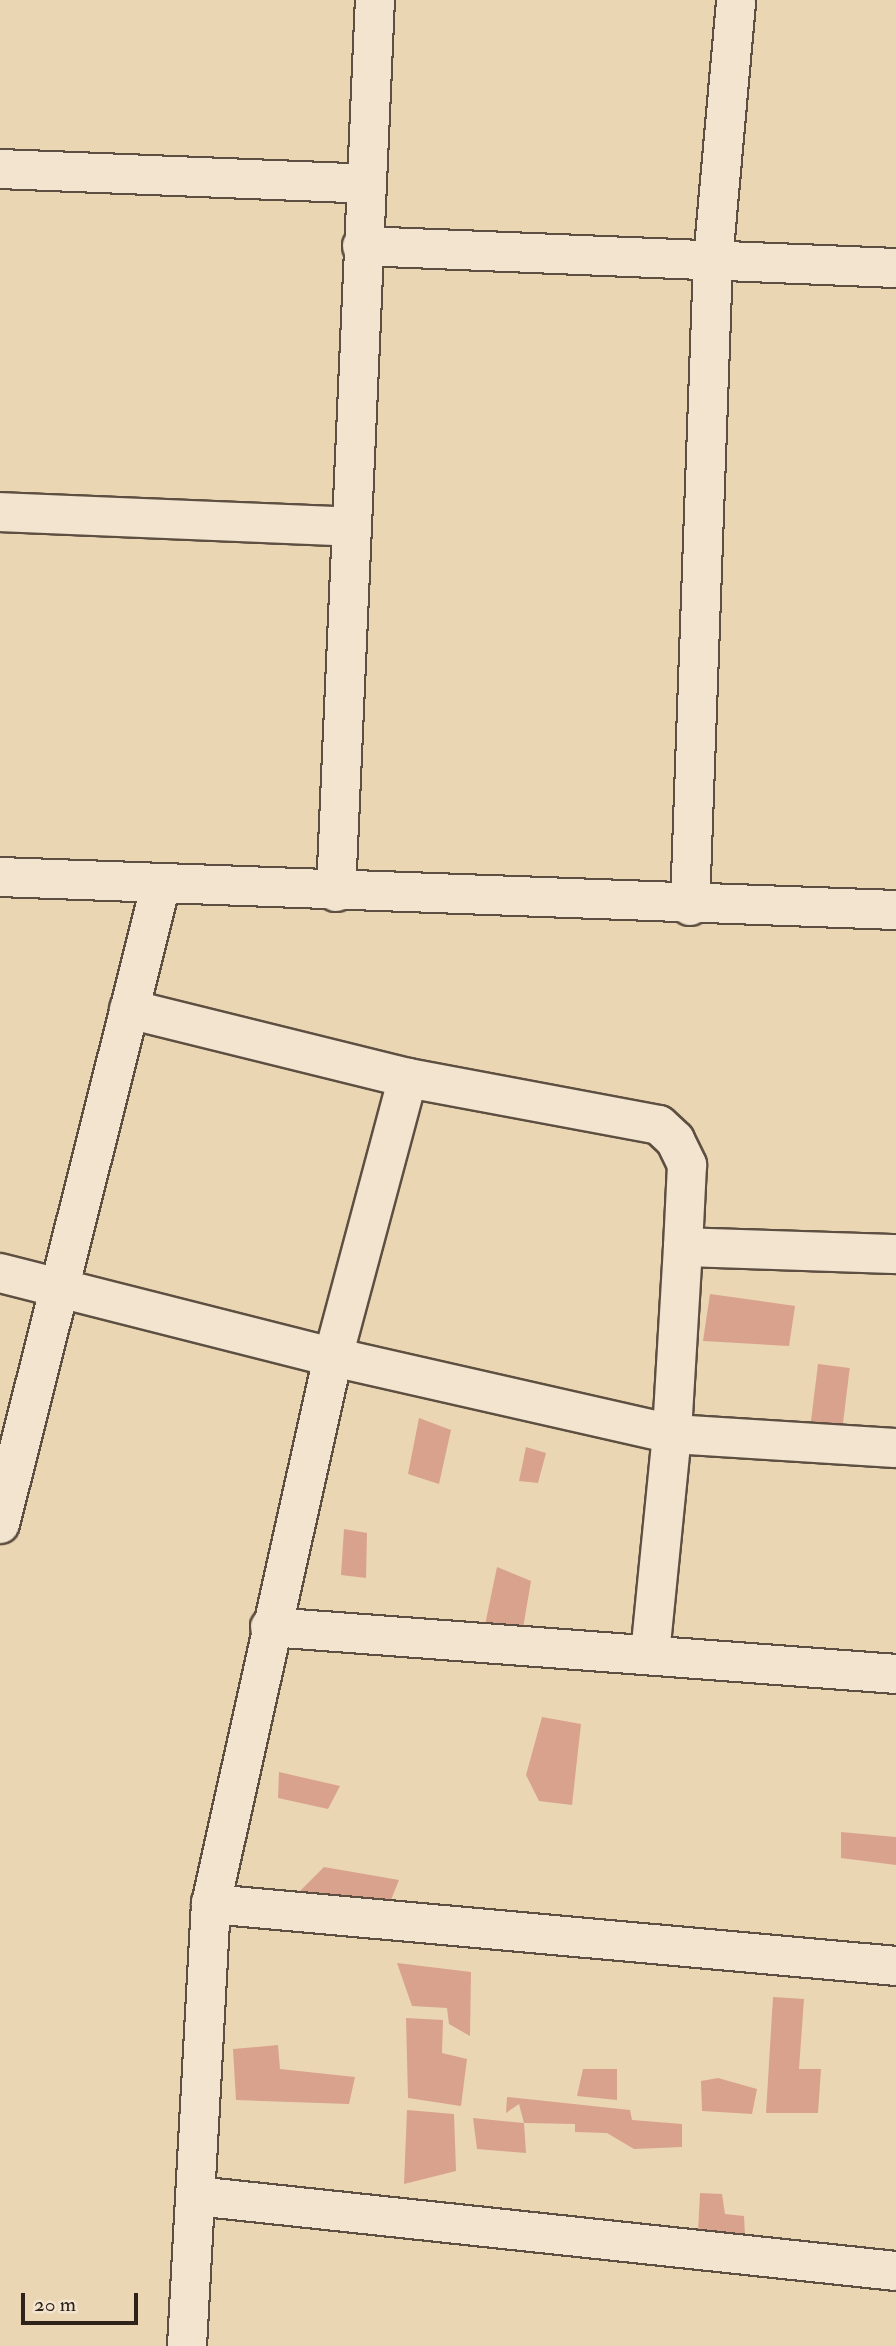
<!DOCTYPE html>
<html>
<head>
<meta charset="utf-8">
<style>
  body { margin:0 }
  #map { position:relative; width:896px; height:2346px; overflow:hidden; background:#ebd6b3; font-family:"IM FELL Double Pica",serif }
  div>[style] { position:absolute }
  .building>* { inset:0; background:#d9a28d; transform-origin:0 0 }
  .roads { filter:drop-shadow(2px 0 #5d4f41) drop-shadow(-2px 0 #5d4f41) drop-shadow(0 2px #5d4f41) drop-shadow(0 -2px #5d4f41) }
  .street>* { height:38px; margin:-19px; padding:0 19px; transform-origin:19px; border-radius:19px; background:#f2e4ce }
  span { translate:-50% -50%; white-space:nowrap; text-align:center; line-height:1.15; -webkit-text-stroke:5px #f2e4ce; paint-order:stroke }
  .scale { position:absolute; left:21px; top:2293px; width:117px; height:32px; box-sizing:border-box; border:4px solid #2e221b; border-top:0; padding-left:9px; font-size:21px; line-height:24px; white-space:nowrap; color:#2e221b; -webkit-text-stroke:5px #f2e4ce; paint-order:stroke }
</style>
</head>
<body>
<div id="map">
  <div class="building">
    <i style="clip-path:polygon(710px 1294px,795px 1306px,789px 1346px,703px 1341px)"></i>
    <i style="left:818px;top:1364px;width:32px;height:70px;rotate:7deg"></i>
    <i style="clip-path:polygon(419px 1418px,451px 1430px,439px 1484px,408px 1474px)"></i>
    <i style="clip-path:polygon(526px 1447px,546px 1453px,538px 1483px,519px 1481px)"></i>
    <i style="clip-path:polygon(344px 1529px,367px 1533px,366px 1578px,341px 1575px)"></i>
    <i style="clip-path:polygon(497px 1567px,531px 1581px,522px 1634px,484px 1630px)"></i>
    <i style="clip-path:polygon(542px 1717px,581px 1724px,572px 1805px,539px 1801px,526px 1775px)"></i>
    <i style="clip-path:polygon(279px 1772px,340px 1786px,328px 1809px,278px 1798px)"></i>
    <i style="clip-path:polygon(841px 1832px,896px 1837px,896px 1865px,841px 1858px)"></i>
    <i style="clip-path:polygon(324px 1867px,399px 1880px,389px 1905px,299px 1892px)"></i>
    <i style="clip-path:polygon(397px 1963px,471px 1972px,470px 2036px,449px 2024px,447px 2008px,412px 2006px)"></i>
    <i style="clip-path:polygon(773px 1997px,804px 1999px,799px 2069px,821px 2069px,818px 2113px,766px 2113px)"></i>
    <i style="clip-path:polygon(406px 2018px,443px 2020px,442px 2053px,467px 2059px,461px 2106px,408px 2098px)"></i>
    <i style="clip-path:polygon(278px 2045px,280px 2069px,355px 2077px,349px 2104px,236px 2100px,233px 2049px)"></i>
    <i style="clip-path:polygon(583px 2069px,617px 2069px,617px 2100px,577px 2096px)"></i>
    <i style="clip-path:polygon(718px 2078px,757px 2089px,752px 2114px,702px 2111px,701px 2081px)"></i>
    <i style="clip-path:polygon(507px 2097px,630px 2110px,632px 2120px,682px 2124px,682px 2147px,634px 2149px,607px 2133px,575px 2132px,575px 2124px,524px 2123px,526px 2153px,477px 2149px,473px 2118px,524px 2123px,519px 2104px,506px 2113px)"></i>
    <i style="clip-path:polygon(407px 2110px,454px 2114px,456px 2171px,404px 2184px)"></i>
    <i style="clip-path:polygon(700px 2193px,722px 2194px,725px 2214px,744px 2216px,745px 2236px,698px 2232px)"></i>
  </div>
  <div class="roads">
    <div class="street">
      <i style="left:0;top:169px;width:367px;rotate:2.3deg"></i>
      <i style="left:362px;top:246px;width:534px;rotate:2.36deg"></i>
      <i style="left:0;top:512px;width:352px;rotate:2.4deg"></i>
      <i style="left:0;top:877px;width:897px;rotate:2.11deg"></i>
      <i style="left:336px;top:892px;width:893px;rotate:-87.5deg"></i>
      <i style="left:690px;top:906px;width:646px;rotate:-87.96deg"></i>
      <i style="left:713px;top:260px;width:261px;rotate:-84.9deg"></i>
      <i style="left:129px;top:1009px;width:287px;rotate:13.9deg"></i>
      <i style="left:408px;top:1078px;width:255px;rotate:10.6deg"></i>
      <i style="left:659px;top:1125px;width:22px;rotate:43deg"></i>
      <i style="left:675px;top:1140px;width:28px;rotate:64deg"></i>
      <i style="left:687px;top:1165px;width:82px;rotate:92.8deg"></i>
      <i style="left:683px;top:1247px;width:187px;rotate:93.4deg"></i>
      <i style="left:672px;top:1434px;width:220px;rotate:95.7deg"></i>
      <i style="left:683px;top:1247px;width:213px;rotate:1.9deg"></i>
      <i style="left:0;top:1273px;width:343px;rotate:14.2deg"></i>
      <i style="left:333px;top:1357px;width:348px;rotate:12.8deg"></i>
      <i style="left:672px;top:1434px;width:224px;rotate:3.6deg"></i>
      <i style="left:0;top:1524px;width:660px;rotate:-75.88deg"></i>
      <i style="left:270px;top:1627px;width:628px;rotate:4.29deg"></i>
      <i style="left:211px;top:1904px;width:688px;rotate:5.17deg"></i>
      <i style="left:196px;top:2196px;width:704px;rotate:6.12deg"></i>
      <i style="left:187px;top:2346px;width:443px;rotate:-86.9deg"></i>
      <i style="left:211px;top:1904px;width:560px;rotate:-77.43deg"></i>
      <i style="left:333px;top:1357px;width:289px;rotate:-75deg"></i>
    </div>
  </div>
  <div class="scale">20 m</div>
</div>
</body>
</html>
